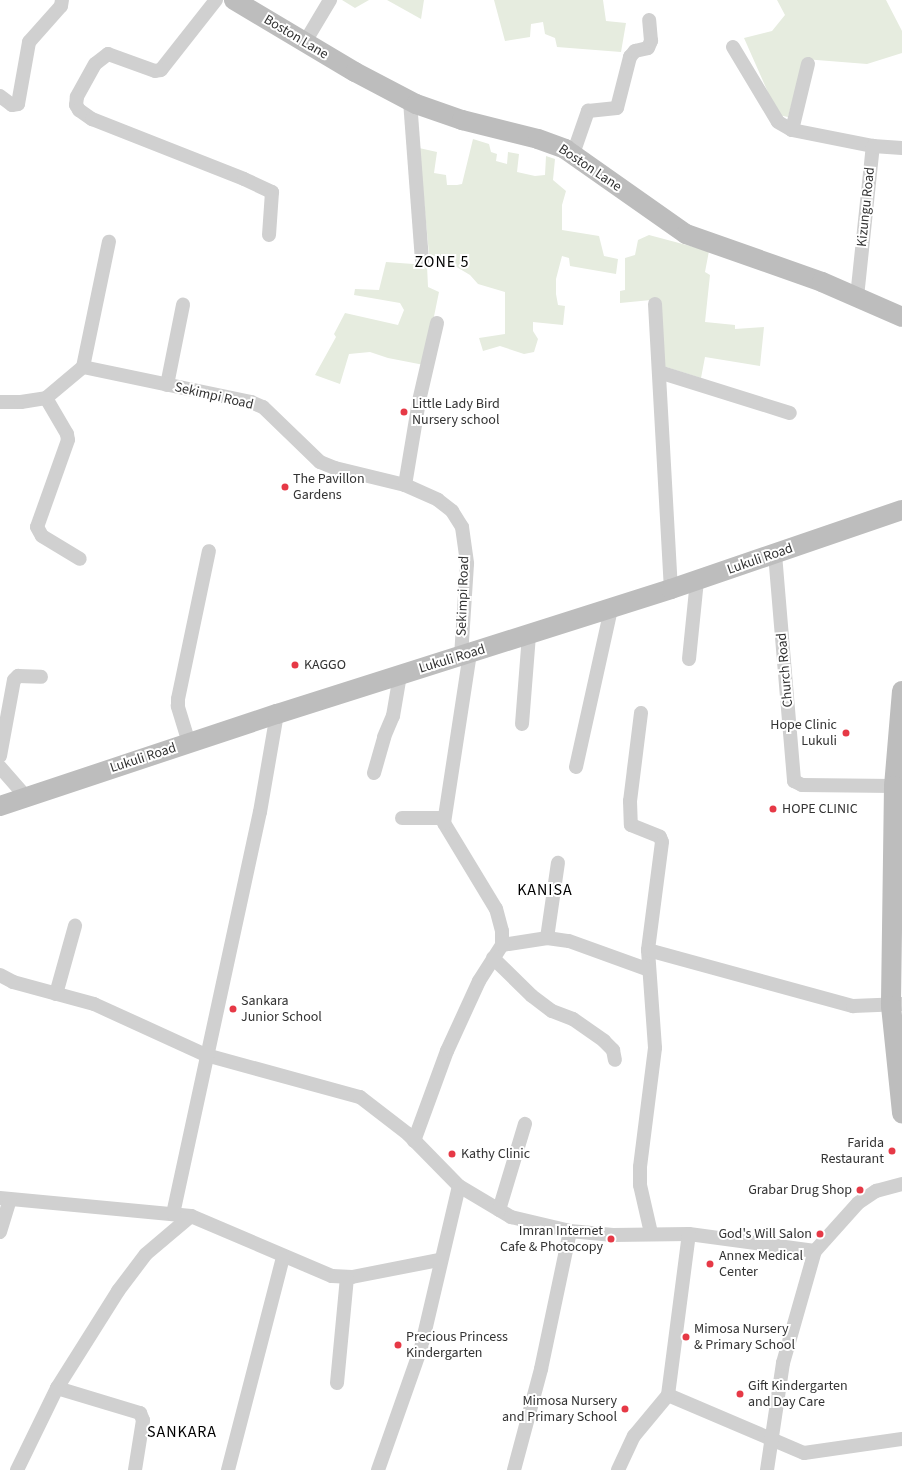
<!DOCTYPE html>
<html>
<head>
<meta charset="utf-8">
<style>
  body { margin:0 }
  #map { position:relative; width:902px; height:1470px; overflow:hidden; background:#fff; font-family:"Source Sans 3",sans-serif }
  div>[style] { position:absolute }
  .green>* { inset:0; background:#e6ecdf }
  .street>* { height:14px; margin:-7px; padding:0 7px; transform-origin:7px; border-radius:7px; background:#d0d0d0 }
  .secondary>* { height:20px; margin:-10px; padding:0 10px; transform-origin:10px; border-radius:10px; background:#bdbdbd }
  .dots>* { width:11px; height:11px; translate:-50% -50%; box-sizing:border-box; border:2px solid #fff; border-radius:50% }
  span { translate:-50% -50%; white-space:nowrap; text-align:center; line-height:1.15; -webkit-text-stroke:4px #fff; paint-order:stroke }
  .street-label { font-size:14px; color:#333 }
  .poi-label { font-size:14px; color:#333 }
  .left { translate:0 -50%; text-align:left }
  .right { translate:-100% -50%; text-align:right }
  .quarter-label { font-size:16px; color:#000; letter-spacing:1px }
</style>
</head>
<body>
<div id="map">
  <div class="green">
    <i style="clip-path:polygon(342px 0,369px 0,355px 8px)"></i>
    <i style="clip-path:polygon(387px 0,424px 0,421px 19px)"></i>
    <i style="clip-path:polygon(494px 0,603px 0,606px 21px,626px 23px,621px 52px,557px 47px,555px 38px,545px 34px,543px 22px,531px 24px,530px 37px,505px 41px)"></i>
    <i style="clip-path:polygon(777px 0,886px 0,902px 31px,902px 53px,867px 64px,804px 59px,788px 117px,778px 115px,744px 38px,772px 31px,785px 15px)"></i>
    <i style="clip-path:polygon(473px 139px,489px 144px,491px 152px,497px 154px,496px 161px,507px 164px,508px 152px,519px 154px,517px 172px,535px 176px,545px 175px,546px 156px,555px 159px,553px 180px,566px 191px,562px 205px,562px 230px,599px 236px,604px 256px,618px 259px,616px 274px,570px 266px,569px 258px,562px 256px,556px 279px,556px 294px,558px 305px,565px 306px,563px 325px,533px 322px,533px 331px,538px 339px,534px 352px,524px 354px,500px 346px,483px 351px,479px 338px,505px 334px,505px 292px,478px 284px,470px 275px,445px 260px,429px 254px,419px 148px,437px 152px,434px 173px,446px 175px,447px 185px,457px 185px,462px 184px)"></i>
    <i style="clip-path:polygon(649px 235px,709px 251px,705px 272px,710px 275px,705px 322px,735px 325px,735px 329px,764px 327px,760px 366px,705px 357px,701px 378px,660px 365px,651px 300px,620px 303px,620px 291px,625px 290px,625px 258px,635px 255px,638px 240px)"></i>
    <i style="clip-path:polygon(386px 262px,427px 265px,428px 287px,439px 292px,424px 365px,388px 358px,370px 352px,349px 354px,340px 384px,315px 375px,336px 337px,334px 334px,345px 313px,398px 325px,404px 310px,400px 303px,354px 295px,355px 289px,379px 290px)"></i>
  </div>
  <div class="street">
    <i style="left:216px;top:0;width:89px;rotate:128.2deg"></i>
    <i style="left:161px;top:70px;width:6px;rotate:171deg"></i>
    <i style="left:155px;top:71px;width:50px;rotate:-160.1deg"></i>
    <i style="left:108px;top:54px;width:16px;rotate:142deg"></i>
    <i style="left:95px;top:64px;width:38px;rotate:119deg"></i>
    <i style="left:77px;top:97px;width:8px;rotate:97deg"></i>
    <i style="left:76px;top:105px;width:6px;rotate:59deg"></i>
    <i style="left:79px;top:110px;width:16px;rotate:35deg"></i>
    <i style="left:92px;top:119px;width:163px;rotate:21.5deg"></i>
    <i style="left:244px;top:179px;width:31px;rotate:25deg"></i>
    <i style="left:272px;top:192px;width:43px;rotate:94deg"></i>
    <i style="left:305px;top:42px;width:49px;rotate:-59.2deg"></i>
    <i style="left:733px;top:47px;width:87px;rotate:59deg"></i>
    <i style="left:778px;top:122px;width:16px;rotate:30deg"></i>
    <i style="left:792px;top:130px;width:83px;rotate:11.2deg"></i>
    <i style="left:0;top:96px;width:15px;rotate:37deg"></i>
    <i style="left:12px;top:105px;width:6px;rotate:-9deg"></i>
    <i style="left:18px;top:104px;width:63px;rotate:-79.9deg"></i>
    <i style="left:29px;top:42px;width:48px;rotate:-48.4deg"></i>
    <i style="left:61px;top:6px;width:6px;rotate:-81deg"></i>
    <i style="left:410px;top:101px;width:160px;rotate:85.7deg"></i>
    <i style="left:792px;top:130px;width:68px;rotate:-76.4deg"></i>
    <i style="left:573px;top:154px;width:46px;rotate:-70.8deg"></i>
    <i style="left:588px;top:111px;width:29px;rotate:-6deg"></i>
    <i style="left:617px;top:108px;width:53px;rotate:-75.7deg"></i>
    <i style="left:630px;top:57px;width:8px;rotate:-50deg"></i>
    <i style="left:635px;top:51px;width:13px;rotate:-13deg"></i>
    <i style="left:648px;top:48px;width:8px;rotate:-67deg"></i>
    <i style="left:651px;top:41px;width:21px;rotate:-95deg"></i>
    <i style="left:857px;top:297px;width:152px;rotate:-84deg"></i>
    <i style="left:873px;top:146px;width:29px;rotate:4deg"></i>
    <i style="left:655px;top:304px;width:285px;rotate:86.8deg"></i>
    <i style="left:83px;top:367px;width:128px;rotate:-78.3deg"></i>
    <i style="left:659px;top:372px;width:137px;rotate:17.4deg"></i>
    <i style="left:167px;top:385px;width:82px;rotate:-78.7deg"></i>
    <i style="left:46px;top:398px;width:42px;rotate:59.7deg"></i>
    <i style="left:67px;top:434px;width:6px;rotate:81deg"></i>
    <i style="left:68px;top:440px;width:92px;rotate:109.6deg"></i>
    <i style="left:37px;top:527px;width:10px;rotate:61deg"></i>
    <i style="left:42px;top:536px;width:44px;rotate:31.2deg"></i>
    <i style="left:0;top:402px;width:21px"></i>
    <i style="left:21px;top:402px;width:25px;rotate:-9deg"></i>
    <i style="left:46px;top:398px;width:48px;rotate:-40deg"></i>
    <i style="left:83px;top:367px;width:172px;rotate:11.8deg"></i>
    <i style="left:251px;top:402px;width:13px;rotate:23deg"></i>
    <i style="left:263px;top:407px;width:79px;rotate:44deg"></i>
    <i style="left:320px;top:462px;width:16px;rotate:22deg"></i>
    <i style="left:335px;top:468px;width:72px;rotate:13.7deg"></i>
    <i style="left:405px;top:485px;width:36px;rotate:24deg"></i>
    <i style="left:438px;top:500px;width:18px;rotate:38deg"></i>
    <i style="left:452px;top:511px;width:19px;rotate:58deg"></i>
    <i style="left:462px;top:527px;width:37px;rotate:82deg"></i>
    <i style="left:467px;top:564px;width:93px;rotate:93.7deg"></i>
    <i style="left:405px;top:485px;width:85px;rotate:-80.5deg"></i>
    <i style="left:419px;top:401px;width:80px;rotate:-77deg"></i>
    <i style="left:775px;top:554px;width:228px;rotate:85.2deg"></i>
    <i style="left:794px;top:781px;width:9px;rotate:27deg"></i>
    <i style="left:802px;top:785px;width:92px;rotate:0.6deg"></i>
    <i style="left:689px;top:659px;width:79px;rotate:-84.2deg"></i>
    <i style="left:641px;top:713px;width:89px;rotate:97.1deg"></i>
    <i style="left:630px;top:801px;width:24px;rotate:88deg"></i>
    <i style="left:631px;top:825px;width:31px;rotate:22deg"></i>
    <i style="left:660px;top:837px;width:5px;rotate:68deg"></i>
    <i style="left:662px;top:842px;width:109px;rotate:97.4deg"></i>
    <i style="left:648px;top:950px;width:98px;rotate:85.9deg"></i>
    <i style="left:655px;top:1048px;width:120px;rotate:97.2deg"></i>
    <i style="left:640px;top:1167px;width:18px;rotate:90deg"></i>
    <i style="left:640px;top:1185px;width:49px;rotate:77.1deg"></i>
    <i style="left:522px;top:724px;width:89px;rotate:-85.5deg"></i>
    <i style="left:189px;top:743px;width:39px;rotate:-107deg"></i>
    <i style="left:178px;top:706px;width:7px;rotate:-90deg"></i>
    <i style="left:178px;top:699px;width:151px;rotate:-78.2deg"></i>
    <i style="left:0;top:756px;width:77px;rotate:-79.6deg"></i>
    <i style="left:14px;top:680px;width:6px;rotate:-45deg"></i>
    <i style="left:18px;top:676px;width:23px;rotate:2deg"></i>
    <i style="left:0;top:767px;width:40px;rotate:49deg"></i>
    <i style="left:576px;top:767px;width:162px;rotate:-77.5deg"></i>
    <i style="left:374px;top:773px;width:37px;rotate:-74deg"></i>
    <i style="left:384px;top:737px;width:23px;rotate:-67deg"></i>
    <i style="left:393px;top:716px;width:42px;rotate:-80.3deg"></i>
    <i style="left:402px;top:818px;width:42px"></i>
    <i style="left:547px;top:938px;width:76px;rotate:-81.7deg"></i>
    <i style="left:502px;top:945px;width:46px;rotate:-8.8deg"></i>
    <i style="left:547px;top:938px;width:22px;rotate:8deg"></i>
    <i style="left:569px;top:941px;width:85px;rotate:19.9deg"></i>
    <i style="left:648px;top:950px;width:213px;rotate:15.3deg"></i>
    <i style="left:853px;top:1006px;width:49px;rotate:-2.3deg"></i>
    <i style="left:493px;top:958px;width:54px;rotate:44.3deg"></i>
    <i style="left:532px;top:996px;width:25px;rotate:37deg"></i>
    <i style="left:552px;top:1011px;width:22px;rotate:21deg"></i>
    <i style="left:573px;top:1019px;width:38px;rotate:35deg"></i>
    <i style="left:604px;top:1041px;width:13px;rotate:45deg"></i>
    <i style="left:613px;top:1050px;width:10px;rotate:79deg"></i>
    <i style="left:0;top:975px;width:15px;rotate:28deg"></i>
    <i style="left:13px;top:982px;width:84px;rotate:15.2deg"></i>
    <i style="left:94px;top:1004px;width:123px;rotate:24.5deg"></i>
    <i style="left:206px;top:1055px;width:160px;rotate:15.3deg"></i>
    <i style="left:360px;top:1097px;width:61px;rotate:37.6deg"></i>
    <i style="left:408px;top:1134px;width:73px;rotate:45.6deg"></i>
    <i style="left:459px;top:1186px;width:61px;rotate:30.8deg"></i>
    <i style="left:511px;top:1217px;width:61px;rotate:13.3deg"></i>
    <i style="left:570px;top:1231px;width:43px;rotate:5.3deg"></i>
    <i style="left:613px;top:1235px;width:76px;rotate:-0.8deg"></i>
    <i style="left:689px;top:1234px;width:127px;rotate:7.7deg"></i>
    <i style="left:815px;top:1251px;width:64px;rotate:-48.1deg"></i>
    <i style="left:858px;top:1203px;width:22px;rotate:-34deg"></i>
    <i style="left:876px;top:1191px;width:27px;rotate:-15deg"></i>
    <i style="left:56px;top:994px;width:71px;rotate:-74.4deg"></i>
    <i style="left:414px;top:1141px;width:96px;rotate:-69.9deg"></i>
    <i style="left:447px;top:1051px;width:77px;rotate:-65.4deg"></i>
    <i style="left:479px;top:981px;width:43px;rotate:-57.4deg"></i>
    <i style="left:502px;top:945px;width:14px;rotate:-90deg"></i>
    <i style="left:502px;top:931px;width:23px;rotate:-105deg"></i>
    <i style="left:496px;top:909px;width:100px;rotate:-121.2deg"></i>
    <i style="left:444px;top:823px;width:171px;rotate:-81.3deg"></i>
    <i style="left:0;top:1198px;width:192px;rotate:5.4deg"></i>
    <i style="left:191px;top:1216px;width:153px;rotate:23.1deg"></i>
    <i style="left:332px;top:1276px;width:20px;rotate:3deg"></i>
    <i style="left:352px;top:1277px;width:89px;rotate:-11.1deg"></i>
    <i style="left:499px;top:1210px;width:90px;rotate:-73.2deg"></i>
    <i style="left:173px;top:1214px;width:411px;rotate:-77.8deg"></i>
    <i style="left:260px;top:812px;width:99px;rotate:-80.2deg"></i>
    <i style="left:0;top:1232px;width:34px;rotate:-73deg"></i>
    <i style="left:337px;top:1383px;width:106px;rotate:-84.6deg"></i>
    <i style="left:57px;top:1388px;width:87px;rotate:16.8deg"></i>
    <i style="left:140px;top:1413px;width:8px;rotate:67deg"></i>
    <i style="left:143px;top:1420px;width:51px;rotate:99.1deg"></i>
    <i style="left:668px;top:1395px;width:148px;rotate:23.1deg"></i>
    <i style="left:804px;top:1453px;width:99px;rotate:-8.1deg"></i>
    <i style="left:17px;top:1470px;width:91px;rotate:-64deg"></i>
    <i style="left:57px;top:1388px;width:115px;rotate:-57.8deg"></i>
    <i style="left:118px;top:1291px;width:46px;rotate:-52.9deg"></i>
    <i style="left:146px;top:1254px;width:59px;rotate:-40.2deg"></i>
    <i style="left:228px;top:1470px;width:220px;rotate:-75.5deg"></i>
    <i style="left:378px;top:1470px;width:129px;rotate:-70.6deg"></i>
    <i style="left:421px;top:1348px;width:166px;rotate:-76.8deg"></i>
    <i style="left:514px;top:1470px;width:105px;rotate:-75deg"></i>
    <i style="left:541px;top:1369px;width:141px;rotate:-78.1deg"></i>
    <i style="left:618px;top:1470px;width:38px;rotate:-65deg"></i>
    <i style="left:634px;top:1436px;width:53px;rotate:-50.3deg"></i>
    <i style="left:668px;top:1395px;width:162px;rotate:-82.6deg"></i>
    <i style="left:767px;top:1470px;width:108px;rotate:-81.5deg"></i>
    <i style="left:783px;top:1363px;width:116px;rotate:-74.1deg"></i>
  </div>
  <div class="secondary">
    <i style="left:234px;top:0;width:141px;rotate:30.8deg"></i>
    <i style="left:355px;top:72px;width:69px;rotate:27.7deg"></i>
    <i style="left:416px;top:104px;width:49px;rotate:19.2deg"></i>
    <i style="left:462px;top:120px;width:78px;rotate:14deg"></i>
    <i style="left:538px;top:139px;width:29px;rotate:20deg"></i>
    <i style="left:565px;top:149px;width:148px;rotate:35.1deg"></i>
    <i style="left:686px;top:234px;width:144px;rotate:19.4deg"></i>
    <i style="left:822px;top:282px;width:87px;rotate:23.6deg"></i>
    <i style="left:902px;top:691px;width:95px;rotate:94.8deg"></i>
    <i style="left:894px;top:786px;width:220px;rotate:90.8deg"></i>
    <i style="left:891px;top:1006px;width:108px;rotate:84.1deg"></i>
    <i style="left:0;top:806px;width:292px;rotate:-18.4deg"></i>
    <i style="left:277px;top:714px;width:413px;rotate:-17.6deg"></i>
    <i style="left:671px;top:589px;width:244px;rotate:-18.9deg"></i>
  </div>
  <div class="dots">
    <i style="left:404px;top:412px;background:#e63946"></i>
    <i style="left:285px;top:487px;background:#e63946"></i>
    <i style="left:295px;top:665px;background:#e63946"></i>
    <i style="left:846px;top:733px;background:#e63946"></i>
    <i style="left:773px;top:809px;background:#e63946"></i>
    <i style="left:233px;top:1009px;background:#e63946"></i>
    <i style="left:892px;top:1151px;background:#e63946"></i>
    <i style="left:452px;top:1154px;background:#e63946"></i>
    <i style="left:860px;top:1190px;background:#e63946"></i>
    <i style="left:820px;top:1234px;background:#e63946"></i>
    <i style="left:611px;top:1239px;background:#e63946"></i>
    <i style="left:710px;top:1264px;background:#e63946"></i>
    <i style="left:686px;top:1337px;background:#e63946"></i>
    <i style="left:398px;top:1345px;background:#e63946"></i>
    <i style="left:740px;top:1394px;background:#e63946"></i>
    <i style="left:625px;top:1409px;background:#e63946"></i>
  </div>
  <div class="street-label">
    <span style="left:296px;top:37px;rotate:31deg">Boston Lane</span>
    <span style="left:590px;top:168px;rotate:34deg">Boston Lane</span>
    <span style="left:866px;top:207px;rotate:-84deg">Kizungu Road</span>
    <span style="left:214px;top:396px;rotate:13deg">Sekimpi Road</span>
    <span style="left:760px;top:559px;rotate:-19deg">Lukuli Road</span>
    <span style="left:463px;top:596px;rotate:-88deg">Sekimpi Road</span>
    <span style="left:452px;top:659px;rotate:-17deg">Lukuli Road</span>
    <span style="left:785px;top:670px;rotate:-95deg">Church Road</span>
    <span style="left:143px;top:758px;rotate:-18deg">Lukuli Road</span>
  </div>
  <div class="poi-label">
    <span class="left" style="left:412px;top:412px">Little Lady Bird<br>Nursery school</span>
    <span class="left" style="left:293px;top:487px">The Pavillon<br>Gardens</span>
    <span class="left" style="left:304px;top:665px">KAGGO</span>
    <span class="right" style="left:837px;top:733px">Hope Clinic<br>Lukuli</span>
    <span class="left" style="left:782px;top:809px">HOPE CLINIC</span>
    <span class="left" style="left:241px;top:1009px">Sankara<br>Junior School</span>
    <span class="right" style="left:884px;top:1151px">Farida<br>Restaurant</span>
    <span class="left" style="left:461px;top:1154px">Kathy Clinic</span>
    <span class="right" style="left:852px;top:1190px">Grabar Drug Shop</span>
    <span class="right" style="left:603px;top:1239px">Imran Internet<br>Cafe &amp; Photocopy</span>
    <span class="right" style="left:812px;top:1234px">God's Will Salon</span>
    <span class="left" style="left:719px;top:1264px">Annex Medical<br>Center</span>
    <span class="left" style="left:694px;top:1337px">Mimosa Nursery<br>&amp; Primary School</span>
    <span class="left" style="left:406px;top:1345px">Precious Princess<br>Kindergarten</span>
    <span class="left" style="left:748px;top:1394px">Gift Kindergarten<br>and Day Care</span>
    <span class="right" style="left:617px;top:1409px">Mimosa Nursery<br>and Primary School</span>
  </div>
  <div class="quarter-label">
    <span style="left:442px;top:262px">ZONE 5</span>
    <span style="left:545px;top:890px">KANISA</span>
    <span style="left:182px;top:1432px">SANKARA</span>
  </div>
</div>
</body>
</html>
